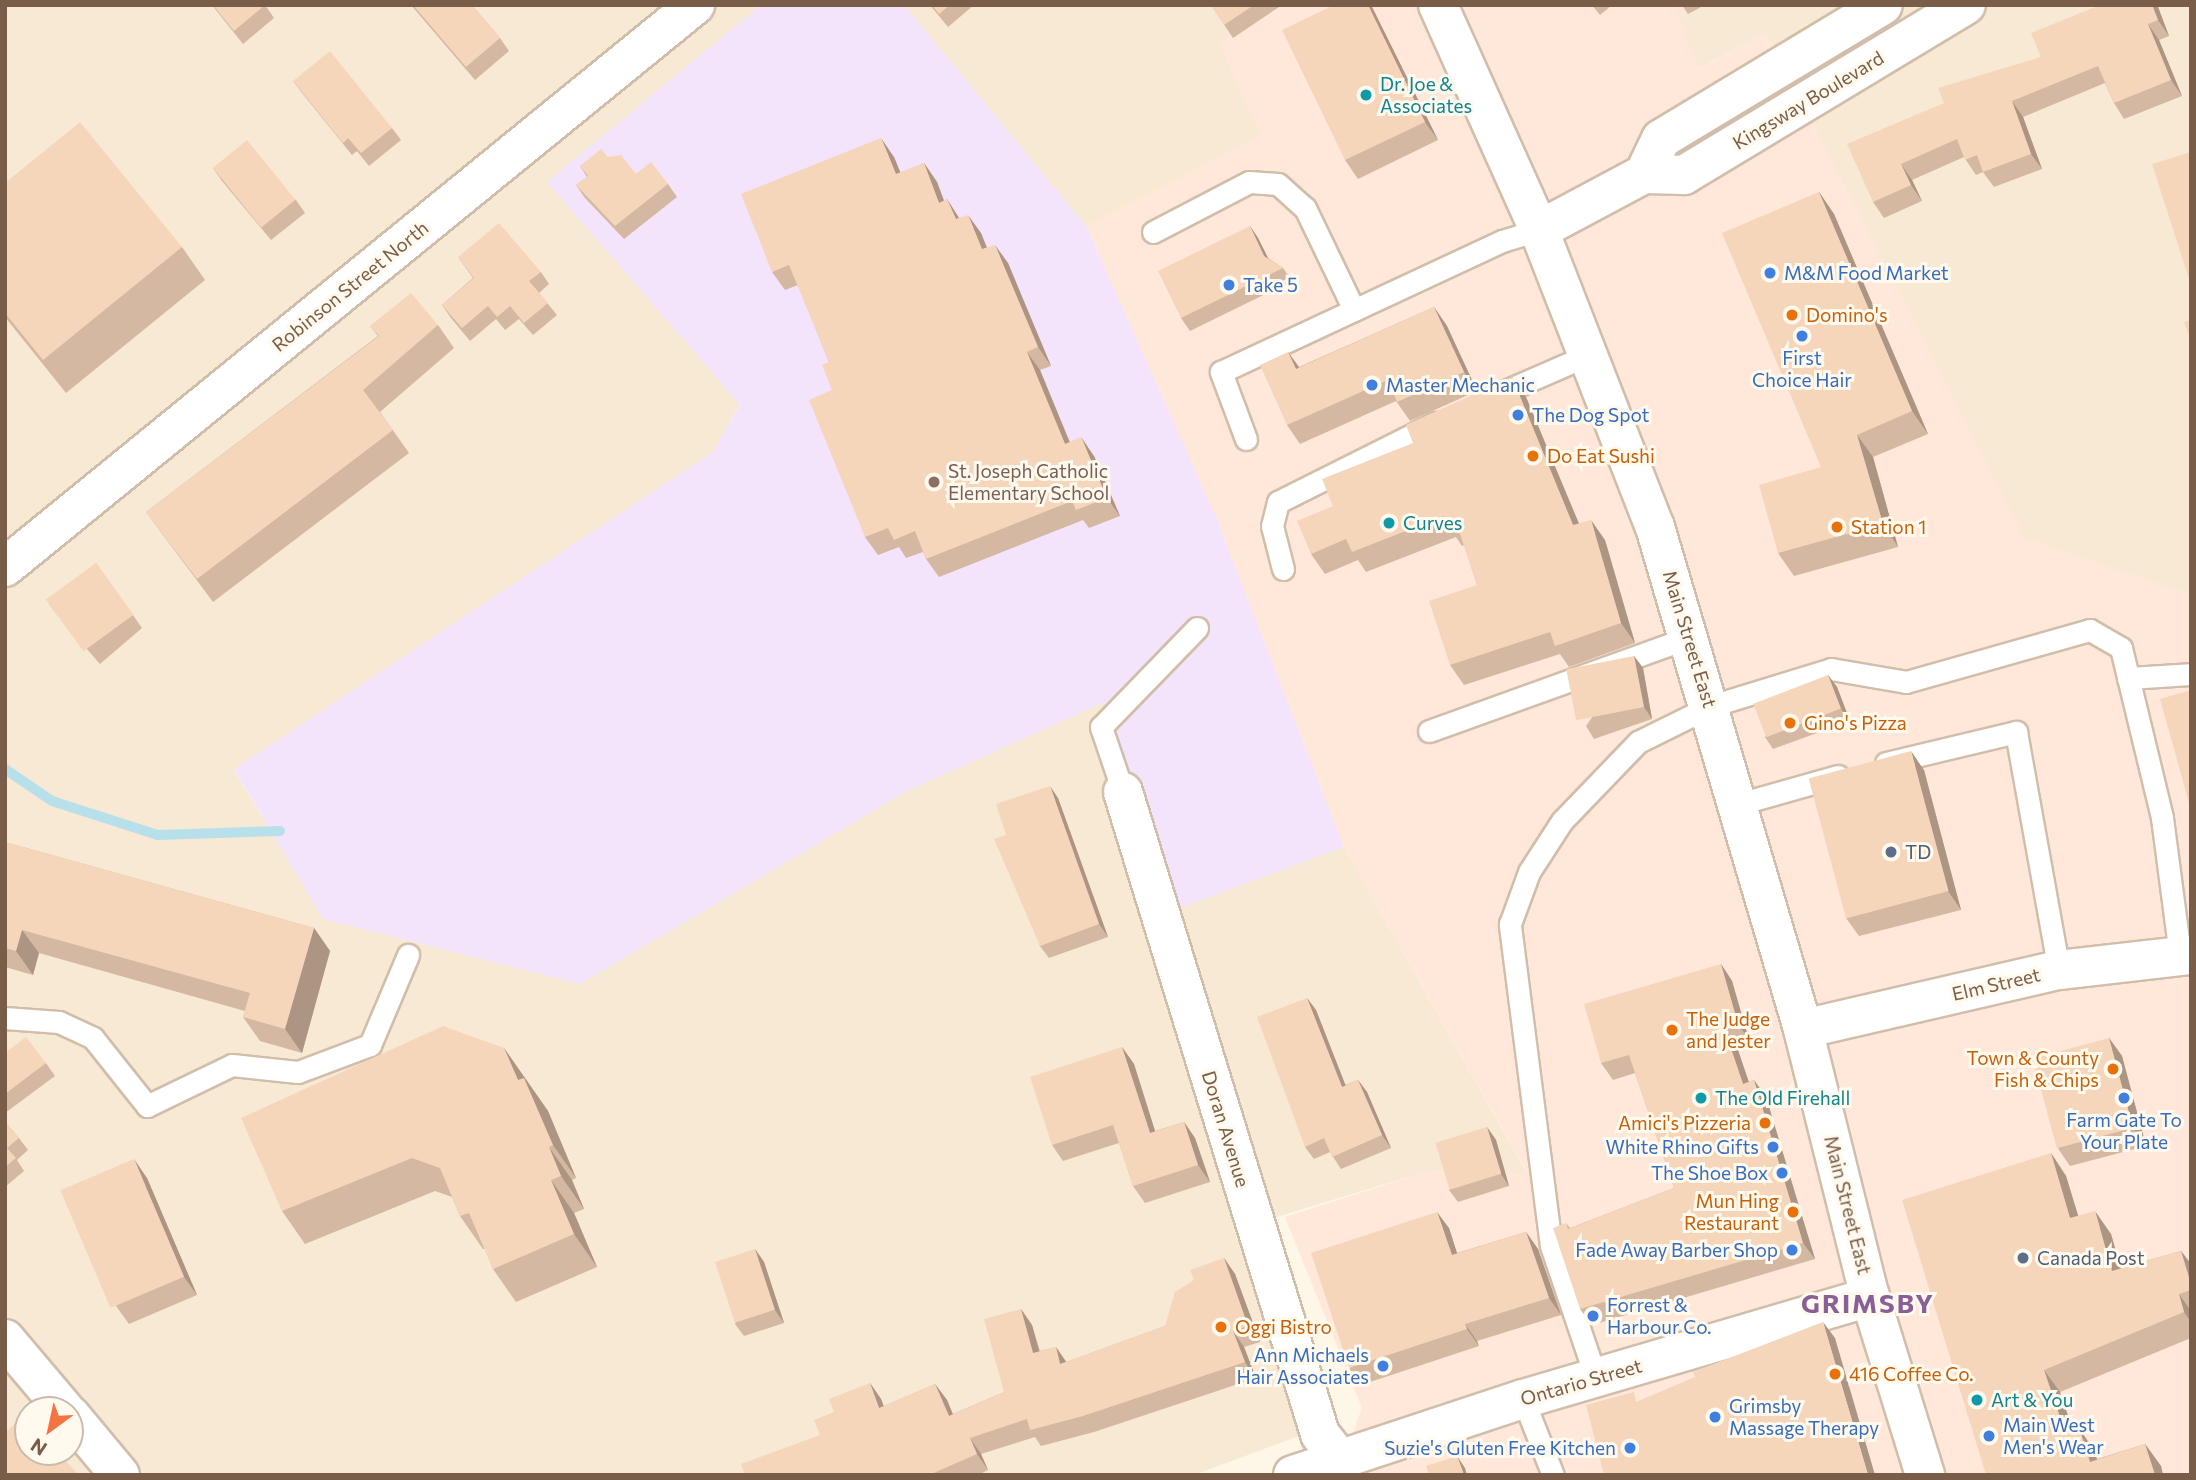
<!DOCTYPE html>
<html>
<head>
<meta charset="utf-8">
<style>
  body { margin:0 }
  #map { position:relative; width:2196px; height:1480px; overflow:hidden; background:#fef6e6; font-family:Commissioner,sans-serif }
  div>[style] { position:absolute }
  .residential>* { inset:0; background:#f7e9d4 }
  .commercial>* { inset:0; background:#ffe7d9 }
  .education>* { inset:0; background:#f3e3fb }
  .stream>* { height:10px; margin:-5px; padding:0 5px; transform-origin:5px; border-radius:5px; background:#b8e0ea }
  .roads { filter:drop-shadow(2px 0 #d1beaa) drop-shadow(-2px 0 #d1beaa) drop-shadow(0 2px #d1beaa) drop-shadow(0 -2px #d1beaa) }
  .service>* { height:21px; margin:-10.5px; padding:0 10.5px; transform-origin:10.5px; border-radius:10.5px; background:#fff }
  .minor>* { height:38px; margin:-19px; padding:0 19px; transform-origin:19px; border-radius:19px; background:#fff }
  .tertiary>* { height:38px; margin:-19px; padding:0 19px; transform-origin:19px; border-radius:19px; background:#fff }
  .secondary>* { height:38px; margin:-19px; padding:0 19px; transform-origin:19px; border-radius:19px; background:#fff }
  .wall>* { inset:0; background:#d4b8a1 }
  .shaded-wall>* { inset:0; background:#ac9683 }
  .building>* { inset:0; background:#f6d6bb; transform-origin:0 0 }
  .dots>* { width:19px; height:19px; translate:-50% -50%; box-sizing:border-box; border:4px solid #fff9ee; border-radius:50% }
  span { translate:-50% -50%; white-space:nowrap; text-align:center; line-height:1.15; -webkit-text-stroke:6px #fff9ee; paint-order:stroke }
  .culture-label { font-size:19px; color:#0d838f }
  .left { translate:0 -50%; text-align:left }
  .street-label { font-size:19px; color:#7a5d48 }
  .shop-label { font-size:19px; color:#366cbe }
  .right { translate:-100% -50%; text-align:right }
  .food-label { font-size:19px; color:#c56008 }
  .education-label { font-size:19px; color:#785e54 }
  .service-label { font-size:19px; color:#4e5e75 }
  .district-label { font-size:26px; color:#886097; font-weight:700; letter-spacing:2px }
  .frame { position:absolute; inset:0; border:7px solid #7a5d48; pointer-events:none }
  .north { position:absolute; left:14px; top:1396px; width:70px; height:70px; box-sizing:border-box; background:#fff9ee; border:2px solid #cabbac; border-radius:50%; rotate:213deg; font-size:19px; font-weight:700; line-height:28px; text-align:center; color:#7a5d48 }
  .north::after { content:''; display:block; margin:auto; width:24px; height:32px; background:#f27442; clip-path:polygon(50% 0,100% 100%,50% 72%,0 100%) }
</style>
</head>
<body>
<div id="map">
  <div class="residential">
    <i style="clip-path:polygon(evenodd,5px 5px,761px 5px,548px 182px,740px 404px,713px 452px,234px 770px,323px 919px,580px 984px,907px 791px,1105px 702px,1176px 908px,1344px 847px,1528px 1175px,1428px 1171px,1234px 1230px,1307px 1433px,1194px 1475px,5px 1475px,5px 5px,28px 1410px,70px 1410px,70px 1452px,28px 1452px,28px 1410px)"></i>
    <i style="clip-path:polygon(904px 5px,1269px 5px,1220px 44px,1261px 136px,1086px 226px)"></i>
    <i style="clip-path:polygon(1673px 5px,2191px 5px,2191px 595px,2025px 539px,1766px 33px,1698px 69px)"></i>
  </div>
  <div class="commercial">
    <i style="clip-path:polygon(1269px 5px,1673px 5px,1699px 69px,1766px 33px,2025px 538px,2191px 595px,2191px 1475px,1337px 1475px,1362px 1408px,1285px 1217px,1428px 1171px,1528px 1174px,1344px 847px,1214px 512px,1086px 226px,1260px 136px,1220px 44px)"></i>
  </div>
  <div class="education">
    <i style="clip-path:polygon(761px 5px,904px 5px,1086px 226px,1214px 512px,1344px 847px,1177px 909px,1105px 702px,907px 791px,580px 984px,323px 919px,234px 769px,713px 452px,740px 405px,547px 182px)"></i>
  </div>
  <div class="stream">
    <i style="left:5px;top:769px;width:57px;rotate:34.2deg"></i>
    <i style="left:52px;top:801px;width:111px;rotate:17.8deg"></i>
    <i style="left:158px;top:835px;width:122px;rotate:-1.9deg"></i>
  </div>
  <div class="roads">
    <div class="service">
      <i style="left:1153px;top:232px;width:108px;rotate:-27.5deg"></i>
      <i style="left:1249px;top:182px;width:29px;rotate:4deg"></i>
      <i style="left:1278px;top:184px;width:36px;rotate:42deg"></i>
      <i style="left:1305px;top:208px;width:113px;rotate:64.3deg"></i>
      <i style="left:1494px;top:396px;width:105px;rotate:-23.6deg"></i>
      <i style="left:1246px;top:439px;width:72px;rotate:-110.5deg"></i>
      <i style="left:1221px;top:372px;width:310px;rotate:-25deg"></i>
      <i style="left:1502px;top:241px;width:39px;rotate:-17deg"></i>
      <i style="left:1283px;top:569px;width:44px;rotate:-104.3deg"></i>
      <i style="left:1272px;top:526px;width:25px;rotate:-76deg"></i>
      <i style="left:1278px;top:502px;width:177px;rotate:-26.6deg"></i>
      <i style="left:2128px;top:678px;width:63px;rotate:-3.6deg"></i>
      <i style="left:1429px;top:731px;width:277px;rotate:-19.8deg"></i>
      <i style="left:1886px;top:763px;width:134px;rotate:-13.4deg"></i>
      <i style="left:2016px;top:732px;width:242px;rotate:79.8deg"></i>
      <i style="left:1123px;top:792px;width:69px;rotate:-108.7deg"></i>
      <i style="left:1101px;top:727px;width:138px;rotate:-45.9deg"></i>
      <i style="left:1735px;top:805px;width:107px;rotate:-15.7deg"></i>
      <i style="left:5px;top:1018px;width:54px;rotate:4.2deg"></i>
      <i style="left:59px;top:1022px;width:38px;rotate:25deg"></i>
      <i style="left:93px;top:1038px;width:87px;rotate:51.5deg"></i>
      <i style="left:147px;top:1106px;width:94px;rotate:-25.8deg"></i>
      <i style="left:232px;top:1065px;width:66px;rotate:6.1deg"></i>
      <i style="left:298px;top:1072px;width:77px;rotate:-20.6deg"></i>
      <i style="left:370px;top:1045px;width:98px;rotate:-67.1deg"></i>
      <i style="left:1596px;top:1378px;width:139px;rotate:-108.8deg"></i>
      <i style="left:1551px;top:1246px;width:325px;rotate:-97.3deg"></i>
      <i style="left:1510px;top:924px;width:55px;rotate:-69.9deg"></i>
      <i style="left:1529px;top:872px;width:61px;rotate:-57.1deg"></i>
      <i style="left:1562px;top:821px;width:110px;rotate:-46.1deg"></i>
      <i style="left:1638px;top:742px;width:81px;rotate:-26.3deg"></i>
      <i style="left:1711px;top:706px;width:126px;rotate:-17.1deg"></i>
      <i style="left:1831px;top:669px;width:76px;rotate:9.8deg"></i>
      <i style="left:1906px;top:682px;width:191px;rotate:-15.8deg"></i>
      <i style="left:2090px;top:630px;width:36px;rotate:30deg"></i>
      <i style="left:2121px;top:648px;width:175px;rotate:76.4deg"></i>
      <i style="left:2162px;top:818px;width:138px;rotate:82.5deg"></i>
      <i style="left:1523px;top:1399px;width:82px;rotate:68.5deg"></i>
    </div>
    <div class="minor">
      <i style="left:1644px;top:174px;width:39px;rotate:-64deg"></i>
      <i style="left:1661px;top:139px;width:259px;rotate:-31.1deg"></i>
      <i style="left:1539px;top:230px;width:119px;rotate:-28.1deg"></i>
      <i style="left:1644px;top:174px;width:40px;rotate:1.4deg"></i>
      <i style="left:1684px;top:175px;width:329px;rotate:-31.1deg"></i>
      <i style="left:5px;top:567px;width:890px;rotate:-39.16deg"></i>
      <i style="left:1123px;top:792px;width:672px;rotate:72.94deg"></i>
      <i style="left:1320px;top:1434px;width:33px;rotate:52deg"></i>
      <i style="left:5px;top:1339px;width:93px;rotate:49.8deg"></i>
      <i style="left:70px;top:1415px;width:78px;rotate:50.2deg"></i>
    </div>
    <div class="tertiary">
      <i style="left:1293px;top:1475px;width:242px;rotate:-18.3deg"></i>
      <i style="left:1523px;top:1399px;width:362px;rotate:-16.4deg"></i>
    </div>
    <div class="secondary">
      <i style="left:1438px;top:5px;width:247px;rotate:65.8deg"></i>
      <i style="left:1539px;top:230px;width:319px;rotate:68.7deg"></i>
      <i style="left:1655px;top:527px;width:523px;rotate:73.57deg"></i>
      <i style="left:1803px;top:1029px;width:276px;rotate:76deg"></i>
      <i style="left:1870px;top:1297px;width:186px;rotate:72.8deg"></i>
      <i style="left:1803px;top:1029px;width:263px;rotate:-13deg"></i>
      <i style="left:2059px;top:970px;width:133px;rotate:-6.5deg"></i>
    </div>
  </div>
  <div class="wall">
    <i style="clip-path:polygon(212px 5px,265px 5px,274px 18px,243px 44px)"></i>
    <i style="clip-path:polygon(411px 5px,472px 5px,500px 38px,509px 51px,475px 80px)"></i>
    <i style="clip-path:polygon(930px 5px,974px 5px,948px 27px)"></i>
    <i style="clip-path:polygon(1211px 5px,1282px 5px,1233px 38px)"></i>
    <i style="clip-path:polygon(1334px 5px,1371px 5px,1374px 11px,1438px 140px,1358px 179px,1345px 160px)"></i>
    <i style="clip-path:polygon(1592px 5px,1612px 5px,1600px 15px)"></i>
    <i style="clip-path:polygon(1682px 5px,1705px 5px,1688px 14px)"></i>
    <i style="clip-path:polygon(2158px 7px,2169px 36px,2159px 40px,2182px 96px,2124px 119px,2114px 103px,2105px 83px,2023px 117px,2042px 169px,1994px 187px,1983px 172px,1976px 175px,1964px 157px,1912px 180px,1922px 201px,1884px 218px,1873px 202px,1944px 103px,2041px 57px)"></i>
    <i style="clip-path:polygon(293px 81px,392px 128px,401px 140px,369px 166px,357px 151px,352px 155px,302px 93px)"></i>
    <i style="clip-path:polygon(608px 157px,636px 174px,668px 184px,677px 197px,624px 239px,585px 198px,576px 185px,587px 177px,580px 166px)"></i>
    <i style="clip-path:polygon(894px 157px,900px 173px,924px 163px,937px 182px,944px 201px,947px 199px,959px 218px,981px 233px,987px 248px,1008px 263px,1051px 366px,1040px 370px,1070px 442px,1094px 456px,1120px 516px,1089px 528px,1083px 520px,939px 577px,926px 559px,923px 552px,906px 558px,899px 547px,878px 555px,865px 537px,832px 390px,829px 362px,798px 285px,785px 290px,772px 272px)"></i>
    <i style="clip-path:polygon(213px 168px,296px 200px,305px 213px,271px 240px,222px 181px)"></i>
    <i style="clip-path:polygon(5px 183px,182px 247px,205px 280px,66px 393px,5px 317px)"></i>
    <i style="clip-path:polygon(1819px 192px,1834px 214px,1928px 434px,1873px 457px,1898px 547px,1794px 576px,1778px 553px,1821px 467px)"></i>
    <i style="clip-path:polygon(1250px 226px,1258px 238px,1268px 258px,1283px 268px,1292px 281px,1190px 331px,1181px 318px)"></i>
    <i style="clip-path:polygon(458px 257px,541px 272px,549px 284px,539px 293px,557px 315px,533px 335px,519px 319px,505px 330px,496px 319px,470px 341px,451px 318px,442px 305px,473px 278px)"></i>
    <i style="clip-path:polygon(1434px 307px,1447px 326px,1477px 391px,1410px 421px,1396px 401px,1300px 444px,1287px 425px,1288px 352px,1299px 367px)"></i>
    <i style="clip-path:polygon(438px 325px,454px 348px,380px 412px,409px 453px,213px 602px,146px 512px,378px 336px,370px 326px)"></i>
    <i style="clip-path:polygon(1526px 397px,1578px 523px,1605px 540px,1635px 643px,1569px 667px,1560px 654px,1464px 685px,1450px 665px,1477px 585px,1464px 545px,1462px 546px,1456px 537px,1366px 572px,1358px 560px,1325px 574px,1311px 554px,1333px 506px)"></i>
    <i style="clip-path:polygon(96px 563px,142px 628px,100px 664px,58px 616px,49px 604px)"></i>
    <i style="clip-path:polygon(1634px 656px,1643px 668px,1652px 719px,1594px 739px,1586px 726px)"></i>
    <i style="clip-path:polygon(1828px 675px,1837px 687px,1850px 721px,1773px 749px,1765px 737px)"></i>
    <i style="clip-path:polygon(1924px 770px,1961px 910px,1859px 936px,1846px 918px)"></i>
    <i style="clip-path:polygon(1058px 798px,1108px 937px,1049px 958px,1040px 946px,1006px 835px)"></i>
    <i style="clip-path:polygon(5px 842px,314px 928px,330px 951px,302px 1053px,260px 1041px,243px 1017px,245px 1011px,39px 953px,33px 975px,5px 967px)"></i>
    <i style="clip-path:polygon(1721px 964px,1732px 981px,1749px 1040px,1736px 1044px,1748px 1082px,1754px 1080px,1766px 1097px,1815px 1259px,1592px 1325px,1580px 1309px,1566px 1223px,1570px 1228px,1674px 1188px,1635px 1073px,1613px 1080px,1601px 1063px)"></i>
    <i style="clip-path:polygon(1307px 998px,1316px 1010px,1345px 1085px,1358px 1080px,1367px 1092px,1391px 1148px,1341px 1169px,1330px 1152px,1314px 1159px,1305px 1147px)"></i>
    <i style="clip-path:polygon(2109px 1038px,2122px 1056px,2146px 1146px,2070px 1166px,2057px 1147px)"></i>
    <i style="clip-path:polygon(1122px 1047px,1134px 1064px,1155px 1131px,1184px 1122px,1195px 1138px,1210px 1182px,1145px 1203px,1133px 1186px,1119px 1143px,1063px 1161px,1052px 1145px)"></i>
    <i style="clip-path:polygon(504px 1048px,548px 1111px,576px 1178px,572px 1180px,584px 1209px,574px 1213px,597px 1267px,516px 1302px,493px 1269px,485px 1249px,483px 1249px,460px 1216px,452px 1197px,435px 1191px,305px 1244px,282px 1211px)"></i>
    <i style="clip-path:polygon(5px 1053px,46px 1063px,55px 1076px,5px 1113px)"></i>
    <i style="clip-path:polygon(5px 1122px,19px 1138px,28px 1150px,17px 1160px,24px 1171px,5px 1187px)"></i>
    <i style="clip-path:polygon(1487px 1127px,1496px 1140px,1509px 1186px,1458px 1202px,1449px 1190px)"></i>
    <i style="clip-path:polygon(2051px 1153px,2066px 1176px,2078px 1216px,2111px 1234px,2121px 1268px,2181px 1251px,2191px 1264px,2191px 1338px,2060px 1392px,2073px 1430px,2094px 1450px,2097px 1459px,2145px 1444px,2161px 1466px,2163px 1475px,1986px 1475px)"></i>
    <i style="clip-path:polygon(147px 1178px,197px 1295px,129px 1324px,116px 1306px)"></i>
    <i style="clip-path:polygon(1449px 1228px,1457px 1253px,1526px 1232px,1538px 1249px,1561px 1315px,1477px 1341px,1479px 1346px,1361px 1385px,1349px 1368px)"></i>
    <i style="clip-path:polygon(755px 1249px,764px 1262px,784px 1323px,744px 1336px,735px 1324px)"></i>
    <i style="clip-path:polygon(1224px 1258px,1235px 1274px,1260px 1342px,1244px 1347px,1256px 1378px,1094px 1432px,1041px 1446px,1035px 1437px,981px 1454px,988px 1470px,978px 1475px,745px 1475px,820px 1435px,834px 1412px,870px 1383px,881px 1399px,884px 1406px,935px 1384px,947px 1400px,953px 1414px,1004px 1392px,1021px 1309px,1032px 1325px,1040px 1351px,1056px 1347px,1066px 1362px,1165px 1326px,1194px 1280px)"></i>
  </div>
  <div class="shaded-wall">
    <i style="clip-path:polygon(1368px 5px,1371px 5px,1374px 11px,1438px 140px,1425px 122px)"></i>
    <i style="clip-path:polygon(2152px 5px,2156px 5px,2158px 7px,2169px 36px,2158px 20px)"></i>
    <i style="clip-path:polygon(2148px 24px,2159px 40px,2182px 96px,2171px 80px)"></i>
    <i style="clip-path:polygon(2012px 101px,2023px 117px,2042px 169px,2031px 154px)"></i>
    <i style="clip-path:polygon(881px 138px,894px 157px,909px 193px,896px 174px)"></i>
    <i style="clip-path:polygon(924px 163px,937px 182px,952px 222px,939px 203px)"></i>
    <i style="clip-path:polygon(1901px 164px,1912px 180px,1922px 201px,1911px 185px)"></i>
    <i style="clip-path:polygon(1819px 192px,1834px 214px,1928px 434px,1912px 411px)"></i>
    <i style="clip-path:polygon(947px 199px,959px 218px,956px 219px)"></i>
    <i style="clip-path:polygon(968px 215px,981px 233px,995px 268px,982px 249px)"></i>
    <i style="clip-path:polygon(1250px 226px,1258px 238px,1273px 268px,1264px 256px)"></i>
    <i style="clip-path:polygon(995px 245px,1008px 263px,1051px 366px,1038px 347px)"></i>
    <i style="clip-path:polygon(1434px 307px,1447px 326px,1477px 391px,1464px 372px)"></i>
    <i style="clip-path:polygon(1027px 352px,1040px 370px,1078px 463px,1065px 444px)"></i>
    <i style="clip-path:polygon(1288px 352px,1301px 370px,1296px 369px)"></i>
    <i style="clip-path:polygon(1512px 377px,1526px 397px,1588px 545px,1573px 525px)"></i>
    <i style="clip-path:polygon(1857px 435px,1873px 457px,1898px 547px,1883px 524px)"></i>
    <i style="clip-path:polygon(1081px 437px,1094px 456px,1120px 516px,1107px 498px)"></i>
    <i style="clip-path:polygon(1591px 520px,1605px 540px,1635px 643px,1621px 623px)"></i>
    <i style="clip-path:polygon(1634px 656px,1643px 668px,1652px 719px,1644px 707px)"></i>
    <i style="clip-path:polygon(1828px 675px,1837px 687px,1850px 721px,1841px 709px)"></i>
    <i style="clip-path:polygon(1911px 751px,1924px 770px,1961px 910px,1948px 891px)"></i>
    <i style="clip-path:polygon(1050px 786px,1058px 798px,1108px 937px,1099px 924px)"></i>
    <i style="clip-path:polygon(314px 928px,330px 951px,302px 1053px,285px 1029px)"></i>
    <i style="clip-path:polygon(22px 930px,39px 953px,33px 975px,16px 951px)"></i>
    <i style="clip-path:polygon(1721px 964px,1732px 981px,1749px 1040px,1738px 1024px)"></i>
    <i style="clip-path:polygon(1307px 998px,1316px 1010px,1351px 1099px,1342px 1087px)"></i>
    <i style="clip-path:polygon(1724px 1028px,1736px 1044px,1755px 1100px,1743px 1084px)"></i>
    <i style="clip-path:polygon(2109px 1038px,2122px 1056px,2146px 1146px,2133px 1128px)"></i>
    <i style="clip-path:polygon(1122px 1047px,1134px 1064px,1161px 1150px,1150px 1133px)"></i>
    <i style="clip-path:polygon(504px 1048px,548px 1111px,576px 1178px,553px 1145px,518px 1080px)"></i>
    <i style="clip-path:polygon(1358px 1080px,1367px 1092px,1391px 1148px,1382px 1135px)"></i>
    <i style="clip-path:polygon(1754px 1080px,1766px 1097px,1815px 1259px,1803px 1243px)"></i>
    <i style="clip-path:polygon(1184px 1122px,1195px 1138px,1210px 1182px,1198px 1165px)"></i>
    <i style="clip-path:polygon(1487px 1127px,1496px 1140px,1509px 1186px,1501px 1174px)"></i>
    <i style="clip-path:polygon(549px 1147px,572px 1180px,584px 1209px,561px 1176px)"></i>
    <i style="clip-path:polygon(2051px 1153px,2066px 1176px,2086px 1241px,2070px 1218px)"></i>
    <i style="clip-path:polygon(134px 1159px,147px 1178px,197px 1295px,184px 1277px)"></i>
    <i style="clip-path:polygon(551px 1180px,574px 1213px,597px 1267px,574px 1234px)"></i>
    <i style="clip-path:polygon(2095px 1211px,2111px 1234px,2128px 1294px,2112px 1271px)"></i>
    <i style="clip-path:polygon(1437px 1212px,1449px 1228px,1463px 1272px,1452px 1255px)"></i>
    <i style="clip-path:polygon(1526px 1232px,1538px 1249px,1561px 1315px,1549px 1298px)"></i>
    <i style="clip-path:polygon(755px 1249px,764px 1262px,784px 1323px,775px 1310px)"></i>
    <i style="clip-path:polygon(2181px 1251px,2191px 1264px,2191px 1284px)"></i>
    <i style="clip-path:polygon(1224px 1258px,1235px 1274px,1260px 1342px,1248px 1326px)"></i>
    <i style="clip-path:polygon(2179px 1294px,2191px 1311px,2191px 1322px,2184px 1312px)"></i>
    <i style="clip-path:polygon(1021px 1309px,1032px 1325px,1044px 1369px,1033px 1353px)"></i>
    <i style="clip-path:polygon(1823px 1322px,1835px 1338px,1875px 1475px,1868px 1475px)"></i>
    <i style="clip-path:polygon(1465px 1324px,1477px 1341px,1479px 1346px,1467px 1329px)"></i>
    <i style="clip-path:polygon(1233px 1331px,1244px 1347px,1256px 1378px,1245px 1362px)"></i>
    <i style="clip-path:polygon(1056px 1347px,1067px 1363px,1060px 1364px)"></i>
    <i style="clip-path:polygon(2044px 1370px,2060px 1392px,2081px 1455px,2065px 1432px)"></i>
    <i style="clip-path:polygon(870px 1383px,881px 1399px,890px 1424px,879px 1408px)"></i>
    <i style="clip-path:polygon(935px 1384px,947px 1400px,960px 1432px,949px 1416px)"></i>
    <i style="clip-path:polygon(2079px 1428px,2094px 1450px,2102px 1475px,2090px 1462px)"></i>
    <i style="clip-path:polygon(970px 1438px,981px 1454px,988px 1470px,977px 1454px)"></i>
    <i style="clip-path:polygon(2145px 1444px,2161px 1466px,2163px 1475px,2155px 1475px)"></i>
    <i style="clip-path:polygon(1457px 1456px,1465px 1468px,1467px 1475px,1464px 1475px)"></i>
  </div>
  <div class="building">
    <i style="clip-path:polygon(213px 5px,265px 5px,234px 31px)"></i>
    <i style="clip-path:polygon(413px 5px,472px 5px,500px 38px,466px 67px)"></i>
    <i style="clip-path:polygon(932px 5px,950px 5px,939px 14px)"></i>
    <i style="clip-path:polygon(1211px 5px,1254px 5px,1224px 25px)"></i>
    <i style="clip-path:polygon(1334px 5px,1368px 5px,1425px 122px,1345px 160px,1282px 30px)"></i>
    <i style="clip-path:polygon(2100px 5px,2152px 5px,2158px 20px,2148px 24px,2171px 80px,2114px 103px,2098px 66px,2012px 101px,2031px 154px,1983px 172px,1977px 155px,1965px 160px,1957px 139px,1901px 164px,1911px 185px,1873px 202px,1847px 144px,1944px 103px,1938px 88px,2041px 57px,2031px 33px)"></i>
    <i style="clip-path:polygon(330px 51px,392px 128px,361px 153px,348px 138px,343px 143px,293px 81px)"></i>
    <i style="clip-path:polygon(80px 122px,182px 247px,43px 360px,5px 313px,5px 183px)"></i>
    <i style="clip-path:polygon(881px 138px,896px 174px,924px 163px,939px 203px,947px 199px,956px 219px,968px 215px,982px 249px,995px 245px,1038px 347px,1027px 352px,1065px 444px,1081px 437px,1107px 498px,1076px 510px,1072px 501px,926px 559px,915px 531px,894px 540px,888px 528px,865px 537px,809px 400px,832px 390px,822px 365px,829px 362px,789px 265px,772px 272px,741px 194px)"></i>
    <i style="left:247px;top:140px;width:77px;height:44px;rotate:51deg"></i>
    <i style="clip-path:polygon(601px 149px,608px 157px,621px 155px,636px 174px,651px 162px,668px 184px,615px 226px,576px 185px,588px 176px,580px 166px)"></i>
    <i style="clip-path:polygon(2191px 152px,2191px 285px,2152px 164px)"></i>
    <i style="clip-path:polygon(1819px 192px,1912px 411px,1857px 435px,1883px 524px,1778px 553px,1759px 485px,1821px 467px,1722px 233px)"></i>
    <i style="clip-path:polygon(499px 223px,541px 272px,529px 281px,548px 303px,524px 323px,510px 306px,497px 317px,488px 306px,462px 328px,442px 305px,474px 278px,458px 257px)"></i>
    <i style="clip-path:polygon(1250px 226px,1264px 256px,1283px 268px,1181px 318px,1158px 271px)"></i>
    <i style="clip-path:polygon(411px 293px,438px 325px,363px 390px,393px 430px,197px 579px,146px 512px,379px 336px,370px 326px)"></i>
    <i style="clip-path:polygon(1434px 307px,1464px 372px,1397px 402px,1388px 380px,1287px 425px,1260px 365px,1288px 352px,1296px 369px)"></i>
    <i style="clip-path:polygon(2191px 320px,2191px 341px,2184px 322px)"></i>
    <i style="clip-path:polygon(1512px 377px,1573px 525px,1591px 520px,1621px 623px,1555px 646px,1550px 632px,1450px 665px,1429px 601px,1477px 585px,1456px 522px,1448px 525px,1444px 516px,1352px 552px,1346px 539px,1311px 554px,1297px 521px,1333px 506px,1322px 479px,1413px 443px,1406px 425px)"></i>
    <i style="left:96px;top:563px;width:64px;height:62px;rotate:54deg"></i>
    <i style="left:1634px;top:656px;width:52px;height:69px;rotate:79deg"></i>
    <i style="left:1828px;top:675px;width:36px;height:80px;rotate:69deg"></i>
    <i style="clip-path:polygon(2191px 690px,2191px 810px,2160px 699px)"></i>
    <i style="left:1911px;top:751px;width:145px;height:106px;rotate:75deg"></i>
    <i style="clip-path:polygon(1050px 786px,1099px 924px,1040px 946px,994px 839px,1006px 835px,996px 804px)"></i>
    <i style="clip-path:polygon(5px 842px,314px 928px,285px 1029px,243px 1017px,250px 993px,22px 930px,16px 951px,5px 948px)"></i>
    <i style="clip-path:polygon(1721px 964px,1738px 1024px,1724px 1028px,1743px 1084px,1754px 1080px,1803px 1243px,1580px 1309px,1553px 1228px,1566px 1223px,1568px 1229px,1674px 1188px,1629px 1055px,1601px 1063px,1584px 1004px)"></i>
    <i style="clip-path:polygon(1307px 998px,1342px 1087px,1358px 1080px,1382px 1135px,1332px 1157px,1324px 1138px,1305px 1147px,1257px 1017px)"></i>
    <i style="clip-path:polygon(443px 1026px,504px 1048px,518px 1080px,524px 1078px,553px 1145px,549px 1147px,561px 1176px,551px 1180px,574px 1234px,493px 1269px,469px 1213px,460px 1216px,440px 1168px,412px 1158px,282px 1211px,241px 1118px)"></i>
    <i style="clip-path:polygon(26px 1037px,46px 1063px,5px 1094px,5px 1053px)"></i>
    <i style="left:2109px;top:1038px;width:93px;height:79px;rotate:75deg"></i>
    <i style="clip-path:polygon(1122px 1047px,1150px 1133px,1184px 1122px,1198px 1165px,1133px 1186px,1113px 1125px,1052px 1145px,1030px 1077px)"></i>
    <i style="clip-path:polygon(5px 1122px,19px 1138px,7px 1148px,16px 1158px,5px 1167px)"></i>
    <i style="left:1487px;top:1127px;width:49px;height:54px;rotate:73deg"></i>
    <i style="clip-path:polygon(2051px 1153px,2070px 1218px,2095px 1211px,2112px 1271px,2181px 1251px,2191px 1284px,2191px 1290px,2179px 1294px,2184px 1312px,2044px 1370px,2065px 1432px,2079px 1428px,2090px 1462px,2145px 1444px,2155px 1475px,1986px 1475px,1902px 1200px)"></i>
    <i style="left:134px;top:1159px;width:128px;height:80px;rotate:67deg"></i>
    <i style="clip-path:polygon(1437px 1212px,1452px 1255px,1526px 1232px,1549px 1298px,1465px 1324px,1467px 1329px,1349px 1368px,1311px 1253px)"></i>
    <i style="left:755px;top:1249px;width:64px;height:42px;rotate:72deg"></i>
    <i style="clip-path:polygon(1224px 1258px,1248px 1326px,1233px 1331px,1245px 1362px,1083px 1416px,1030px 1430px,1027px 1419px,970px 1438px,977px 1454px,929px 1475px,745px 1475px,741px 1464px,820px 1435px,814px 1420px,834px 1412px,829px 1399px,870px 1383px,879px 1408px,935px 1384px,949px 1416px,1004px 1392px,984px 1319px,1021px 1309px,1033px 1353px,1056px 1347px,1060px 1364px,1165px 1326px,1175px 1292px,1194px 1280px,1190px 1270px)"></i>
    <i style="clip-path:polygon(1823px 1322px,1868px 1475px,1604px 1475px,1586px 1405px,1634px 1392px,1636px 1402px,1695px 1377px,1693px 1372px)"></i>
    <i style="clip-path:polygon(22px 1417px,28px 1423px,28px 1452px,57px 1452px,79px 1475px,5px 1475px,5px 1433px)"></i>
    <i style="clip-path:polygon(1457px 1456px,1464px 1475px,1429px 1475px,1426px 1466px)"></i>
  </div>
  <div class="dots">
    <i style="left:1366px;top:95px;background:#0f9aa8"></i>
    <i style="left:1770px;top:273px;background:#3f7fe0"></i>
    <i style="left:1229px;top:285px;background:#3f7fe0"></i>
    <i style="left:1792px;top:315px;background:#e8710a"></i>
    <i style="left:1802px;top:336px;background:#3f7fe0"></i>
    <i style="left:1372px;top:385px;background:#3f7fe0"></i>
    <i style="left:1518px;top:415px;background:#3f7fe0"></i>
    <i style="left:1533px;top:456px;background:#e8710a"></i>
    <i style="left:934px;top:482px;background:#8d6e63"></i>
    <i style="left:1389px;top:523px;background:#0f9aa8"></i>
    <i style="left:1837px;top:527px;background:#e8710a"></i>
    <i style="left:1790px;top:723px;background:#e8710a"></i>
    <i style="left:1891px;top:852px;background:#5c6f8a"></i>
    <i style="left:1672px;top:1030px;background:#e8710a"></i>
    <i style="left:2113px;top:1069px;background:#e8710a"></i>
    <i style="left:1701px;top:1098px;background:#0f9aa8"></i>
    <i style="left:2124px;top:1098px;background:#3f7fe0"></i>
    <i style="left:1765px;top:1123px;background:#e8710a"></i>
    <i style="left:1773px;top:1147px;background:#3f7fe0"></i>
    <i style="left:1782px;top:1173px;background:#3f7fe0"></i>
    <i style="left:1793px;top:1212px;background:#e8710a"></i>
    <i style="left:1792px;top:1250px;background:#3f7fe0"></i>
    <i style="left:2023px;top:1258px;background:#5c6f8a"></i>
    <i style="left:1593px;top:1316px;background:#3f7fe0"></i>
    <i style="left:1221px;top:1327px;background:#e8710a"></i>
    <i style="left:1383px;top:1366px;background:#3f7fe0"></i>
    <i style="left:1835px;top:1374px;background:#e8710a"></i>
    <i style="left:1977px;top:1400px;background:#0f9aa8"></i>
    <i style="left:1715px;top:1417px;background:#3f7fe0"></i>
    <i style="left:1989px;top:1436px;background:#3f7fe0"></i>
    <i style="left:1630px;top:1448px;background:#3f7fe0"></i>
  </div>
  <div class="culture-label">
    <span class="left" style="left:1380px;top:95px">Dr. Joe &amp;<br>Associates</span>
    <span class="left" style="left:1403px;top:523px">Curves</span>
    <span class="left" style="left:1715px;top:1098px">The Old Firehall</span>
    <span class="left" style="left:1991px;top:1400px">Art &amp; You</span>
  </div>
  <div class="street-label">
    <span style="left:1808px;top:100px;rotate:-31deg">Kingsway Boulevard</span>
    <span style="left:350px;top:286px;rotate:-39deg">Robinson Street North</span>
    <span style="left:1690px;top:639px;rotate:73deg">Main Street East</span>
    <span style="left:1996px;top:984px;rotate:-13deg">Elm Street</span>
    <span style="left:1226px;top:1129px;rotate:73deg">Doran Avenue</span>
    <span style="left:1848px;top:1205px;rotate:76deg">Main Street East</span>
    <span style="left:1581px;top:1382px;rotate:-16deg">Ontario Street</span>
  </div>
  <div class="shop-label">
    <span class="left" style="left:1784px;top:273px">M&amp;M Food Market</span>
    <span class="left" style="left:1243px;top:285px">Take 5</span>
    <span style="left:1802px;top:369px">First<br>Choice Hair</span>
    <span class="left" style="left:1386px;top:385px">Master Mechanic</span>
    <span class="left" style="left:1532px;top:415px">The Dog Spot</span>
    <span style="left:2124px;top:1131px">Farm Gate To<br>Your Plate</span>
    <span class="right" style="left:1759px;top:1147px">White Rhino Gifts</span>
    <span class="right" style="left:1768px;top:1173px">The Shoe Box</span>
    <span class="right" style="left:1778px;top:1250px">Fade Away Barber Shop</span>
    <span class="left" style="left:1607px;top:1316px">Forrest &amp;<br>Harbour Co.</span>
    <span class="right" style="left:1369px;top:1366px">Ann Michaels<br>Hair Associates</span>
    <span class="left" style="left:1729px;top:1417px">Grimsby<br>Massage Therapy</span>
    <span class="left" style="left:2003px;top:1436px">Main West<br>Men's Wear</span>
    <span class="right" style="left:1616px;top:1448px">Suzie's Gluten Free Kitchen</span>
  </div>
  <div class="food-label">
    <span class="left" style="left:1806px;top:315px">Domino's</span>
    <span class="left" style="left:1547px;top:456px">Do Eat Sushi</span>
    <span class="left" style="left:1851px;top:527px">Station 1</span>
    <span class="left" style="left:1804px;top:723px">Gino's Pizza</span>
    <span class="left" style="left:1686px;top:1030px">The Judge<br>and Jester</span>
    <span class="right" style="left:2099px;top:1069px">Town &amp; County<br>Fish &amp; Chips</span>
    <span class="right" style="left:1751px;top:1123px">Amici's Pizzeria</span>
    <span class="right" style="left:1779px;top:1212px">Mun Hing<br>Restaurant</span>
    <span class="left" style="left:1235px;top:1327px">Oggi Bistro</span>
    <span class="left" style="left:1849px;top:1374px">416 Coffee Co.</span>
  </div>
  <div class="education-label">
    <span class="left" style="left:948px;top:482px">St. Joseph Catholic<br>Elementary School</span>
  </div>
  <div class="service-label">
    <span class="left" style="left:1905px;top:852px">TD</span>
    <span class="left" style="left:2037px;top:1258px">Canada Post</span>
  </div>
  <div class="district-label">
    <span style="left:1868px;top:1303px">GRIMSBY</span>
  </div>
  <div class="frame"></div>
  <div class="north">N</div>
</div>
</body>
</html>
